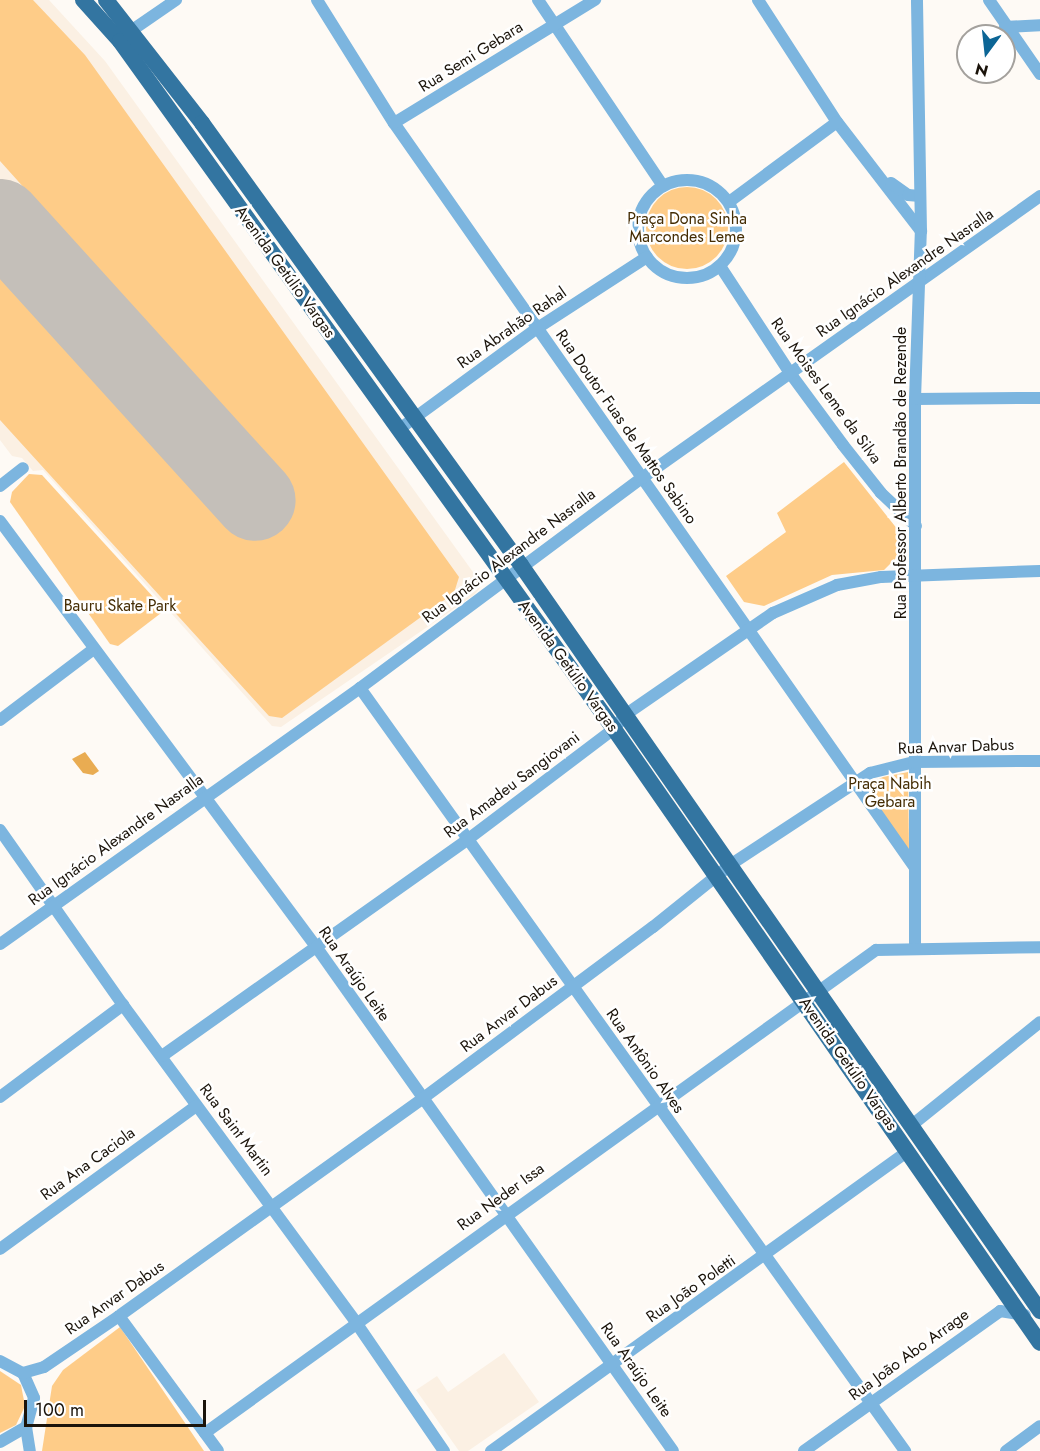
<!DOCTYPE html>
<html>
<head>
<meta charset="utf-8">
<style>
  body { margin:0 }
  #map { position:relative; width:1040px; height:1451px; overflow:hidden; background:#fefaf5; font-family:Jost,sans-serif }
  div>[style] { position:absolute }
  .built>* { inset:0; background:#fbf0e3 }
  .green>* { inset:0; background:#fecc88 }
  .round { border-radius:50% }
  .water>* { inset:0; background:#e9ac52 }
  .runway>* { height:81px; margin:-40.5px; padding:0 40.5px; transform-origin:40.5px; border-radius:40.5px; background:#c4bfb9 }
  .minor>* { height:12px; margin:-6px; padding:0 6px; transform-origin:6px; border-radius:6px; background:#7cb5df }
  .minor>.ring { margin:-6px; padding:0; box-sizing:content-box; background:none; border:12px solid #7cb5df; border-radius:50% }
  .major>* { height:16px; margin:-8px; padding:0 8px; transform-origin:8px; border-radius:8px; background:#3375a1 }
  span { translate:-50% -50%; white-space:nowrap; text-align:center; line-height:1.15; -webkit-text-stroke:5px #fff; paint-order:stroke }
  .street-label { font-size:16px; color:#1b140b }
  .park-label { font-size:16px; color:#442c03 }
  .north { position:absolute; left:956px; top:24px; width:60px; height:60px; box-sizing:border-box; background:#fff; border:2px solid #a4a19d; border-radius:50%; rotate:195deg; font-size:16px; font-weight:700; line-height:24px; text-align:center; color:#1b140b }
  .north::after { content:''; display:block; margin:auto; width:21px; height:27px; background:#0c6595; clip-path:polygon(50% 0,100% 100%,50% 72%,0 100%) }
  .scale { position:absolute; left:24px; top:1400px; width:182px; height:27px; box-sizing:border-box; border:3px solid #1b140b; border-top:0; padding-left:8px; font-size:18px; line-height:21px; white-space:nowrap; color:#1b140b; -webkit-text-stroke:4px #fff; paint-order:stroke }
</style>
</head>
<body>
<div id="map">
  <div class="built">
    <i style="clip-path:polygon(0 0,49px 0,105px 61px,478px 579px,480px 588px,474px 595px,281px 727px,272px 726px,43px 470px,33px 471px,22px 458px,12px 456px,0 440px)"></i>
    <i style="clip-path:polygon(504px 1353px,539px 1402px,468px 1451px,459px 1451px,416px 1390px,437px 1376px,448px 1392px)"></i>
  </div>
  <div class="green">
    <i style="clip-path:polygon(0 0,33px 0,85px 55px,459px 577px,454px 593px,282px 718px,269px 716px,0 420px,0 272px,234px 530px,243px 535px,288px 495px,292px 486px,0 161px)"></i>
    <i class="round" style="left:646px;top:187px;width:82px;height:82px"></i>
    <i style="clip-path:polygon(844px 462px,898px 530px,897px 557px,884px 570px,832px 575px,764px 606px,744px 602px,726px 576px,786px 532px,777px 513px)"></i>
    <i style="clip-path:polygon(29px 474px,42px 475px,165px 610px,118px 646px,110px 644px,10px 502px,12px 492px)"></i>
    <i style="clip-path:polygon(908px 772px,909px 850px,863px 787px,883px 777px)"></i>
    <i style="clip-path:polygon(120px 1327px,204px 1451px,42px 1451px,52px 1386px,63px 1370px)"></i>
    <i style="clip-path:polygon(0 1371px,21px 1385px,25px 1406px,16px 1425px,0 1433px)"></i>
  </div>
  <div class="water">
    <i style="clip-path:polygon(85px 752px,99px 771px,93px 775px,83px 773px,72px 759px)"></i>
  </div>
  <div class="runway">
    <i style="left:0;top:219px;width:379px;rotate:47.8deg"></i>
  </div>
  <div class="minor">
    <i style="left:317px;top:0;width:145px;rotate:58deg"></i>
    <i style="left:394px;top:123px;width:909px;rotate:55.03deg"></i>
    <i style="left:538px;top:0;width:224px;rotate:56.1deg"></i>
    <i style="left:758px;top:0;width:145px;rotate:57.1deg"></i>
    <i style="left:837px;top:122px;width:138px;rotate:52.4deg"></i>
    <i style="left:989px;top:0;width:90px;rotate:55.4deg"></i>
    <i style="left:1005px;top:27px;width:35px;rotate:-3deg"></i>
    <i style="left:125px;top:35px;width:62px;rotate:-34.5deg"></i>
    <i style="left:394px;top:123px;width:236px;rotate:-31.5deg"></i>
    <i class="ring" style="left:638px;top:180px;width:86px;height:86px"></i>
    <i style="left:891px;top:183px;width:21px;rotate:35deg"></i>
    <i style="left:908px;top:195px;width:12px;rotate:5deg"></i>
    <i style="left:729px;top:202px;width:134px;rotate:-36.5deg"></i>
    <i style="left:720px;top:266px;width:128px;rotate:56.8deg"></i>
    <i style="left:790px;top:373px;width:89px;rotate:53.6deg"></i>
    <i style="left:843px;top:445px;width:61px;rotate:51.6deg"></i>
    <i style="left:881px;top:493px;width:48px;rotate:43.3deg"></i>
    <i style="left:915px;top:399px;width:125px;rotate:-0.5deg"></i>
    <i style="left:398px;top:430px;width:171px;rotate:-36.2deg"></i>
    <i style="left:536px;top:329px;width:132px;rotate:-33deg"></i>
    <i style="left:0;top:486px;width:29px;rotate:-38deg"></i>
    <i style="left:0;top:521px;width:532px;rotate:53.41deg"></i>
    <i style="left:317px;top:948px;width:616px;rotate:54.71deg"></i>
    <i style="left:360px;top:688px;width:938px;rotate:54.46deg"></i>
    <i style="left:0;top:720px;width:118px;rotate:-37.1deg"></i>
    <i style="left:0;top:830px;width:214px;rotate:54.9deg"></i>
    <i style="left:123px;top:1005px;width:396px;rotate:53.7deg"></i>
    <i style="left:357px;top:1324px;width:154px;rotate:55.6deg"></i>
    <i style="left:0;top:944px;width:442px;rotate:-35.4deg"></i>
    <i style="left:360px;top:688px;width:352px;rotate:-36.7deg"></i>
    <i style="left:642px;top:478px;width:488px;rotate:-35.3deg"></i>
    <i style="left:915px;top:947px;width:548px;rotate:-90deg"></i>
    <i style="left:915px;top:399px;width:168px;rotate:-88deg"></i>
    <i style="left:921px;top:231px;width:231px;rotate:-91deg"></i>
    <i style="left:162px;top:1056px;width:374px;rotate:-35.3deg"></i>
    <i style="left:467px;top:840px;width:184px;rotate:-37.1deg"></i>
    <i style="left:614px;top:729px;width:18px;rotate:-52deg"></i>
    <i style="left:625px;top:715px;width:180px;rotate:-34.6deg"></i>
    <i style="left:773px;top:613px;width:70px;rotate:-23.6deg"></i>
    <i style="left:837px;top:585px;width:45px;rotate:-10.3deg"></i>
    <i style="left:881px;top:577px;width:159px;rotate:-2.2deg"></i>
    <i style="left:0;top:1097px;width:154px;rotate:-36.8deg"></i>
    <i style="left:912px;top:1125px;width:164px;rotate:-38.8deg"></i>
    <i style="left:0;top:1249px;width:243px;rotate:-36.1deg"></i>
    <i style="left:119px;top:1316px;width:167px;rotate:53.7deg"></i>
    <i style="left:0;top:1361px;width:26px;rotate:28deg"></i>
    <i style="left:23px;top:1373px;width:27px;rotate:66deg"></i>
    <i style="left:34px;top:1398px;width:30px;rotate:105deg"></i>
    <i style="left:26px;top:1427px;width:30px;rotate:150deg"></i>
    <i style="left:23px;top:1373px;width:22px;rotate:-16deg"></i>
    <i style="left:44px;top:1367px;width:91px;rotate:-34.2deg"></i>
    <i style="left:119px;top:1316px;width:373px;rotate:-35.6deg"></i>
    <i style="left:422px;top:1099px;width:288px;rotate:-36.7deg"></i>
    <i style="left:653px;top:927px;width:99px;rotate:-38.8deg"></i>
    <i style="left:730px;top:865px;width:168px;rotate:-33.3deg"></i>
    <i style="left:870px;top:773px;width:45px;rotate:-14deg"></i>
    <i style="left:914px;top:762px;width:126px;rotate:-0.5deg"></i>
    <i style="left:26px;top:1427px;width:24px;rotate:81deg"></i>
    <i style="left:205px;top:1433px;width:827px;rotate:-35.75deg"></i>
    <i style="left:876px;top:950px;width:164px;rotate:-1deg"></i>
    <i style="left:491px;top:1451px;width:514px;rotate:-35.73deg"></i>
    <i style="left:804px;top:1451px;width:241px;rotate:-35.5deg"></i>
    <i style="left:1000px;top:1311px;width:25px;rotate:9deg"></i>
    <i style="left:1006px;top:1451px;width:42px;rotate:-36.3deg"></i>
  </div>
  <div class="major">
    <i style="left:83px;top:0;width:55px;rotate:47.9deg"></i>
    <i style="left:120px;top:41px;width:847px;rotate:54.32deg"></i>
    <i style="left:614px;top:729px;width:747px;rotate:55.25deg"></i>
    <i style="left:106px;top:0;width:156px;rotate:52deg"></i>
    <i style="left:202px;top:123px;width:545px;rotate:54.18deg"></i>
    <i style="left:521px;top:565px;width:909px;rotate:55.17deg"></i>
  </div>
  <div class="street-label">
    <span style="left:471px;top:57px;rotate:-32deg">Rua Semi Gebara</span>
    <span style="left:285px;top:272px;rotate:54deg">Avenida Getúlio Vargas</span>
    <span style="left:905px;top:273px;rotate:-35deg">Rua Ignácio Alexandre Nasralla</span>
    <span style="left:512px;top:328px;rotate:-35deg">Rua Abrahão Rahal</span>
    <span style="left:826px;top:391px;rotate:54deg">Rua Moises Leme da Silva</span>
    <span style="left:626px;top:427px;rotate:55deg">Rua Doutor Fuas de Mattos Sabino</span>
    <span style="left:901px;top:473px;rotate:-90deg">Rua Professor Alberto Brandão de Rezende</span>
    <span style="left:509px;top:556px;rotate:-37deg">Rua Ignácio Alexandre Nasralla</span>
    <span style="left:568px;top:666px;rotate:54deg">Avenida Getúlio Vargas</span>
    <span style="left:956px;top:747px;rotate:-2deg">Rua Anvar Dabus</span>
    <span style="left:512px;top:785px;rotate:-37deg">Rua Amadeu Sangiovani</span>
    <span style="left:116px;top:840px;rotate:-36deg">Rua Ignácio Alexandre Nasralla</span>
    <span style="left:354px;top:974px;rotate:55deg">Rua Araújo Leite</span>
    <span style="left:509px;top:1014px;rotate:-37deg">Rua Anvar Dabus</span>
    <span style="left:645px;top:1061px;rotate:55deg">Rua Antônio Alves</span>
    <span style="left:848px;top:1064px;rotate:55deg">Avenida Getúlio Vargas</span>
    <span style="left:236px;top:1130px;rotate:53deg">Rua Saint Martin</span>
    <span style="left:88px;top:1164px;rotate:-36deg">Rua Ana Caciola</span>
    <span style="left:501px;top:1197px;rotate:-36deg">Rua Neder Issa</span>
    <span style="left:691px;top:1289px;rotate:-35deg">Rua João Poletti</span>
    <span style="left:115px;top:1298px;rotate:-35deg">Rua Anvar Dabus</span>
    <span style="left:909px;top:1355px;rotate:-36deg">Rua João Abo Arrage</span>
    <span style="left:636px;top:1370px;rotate:55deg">Rua Araújo Leite</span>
  </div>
  <div class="park-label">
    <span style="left:687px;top:228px">Praça Dona Sinha<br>Marcondes Leme</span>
    <span style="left:120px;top:606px">Bauru Skate Park</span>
    <span style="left:890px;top:793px">Praça Nabih<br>Gebara</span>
  </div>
  <div class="north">N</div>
  <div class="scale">100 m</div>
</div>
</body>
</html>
